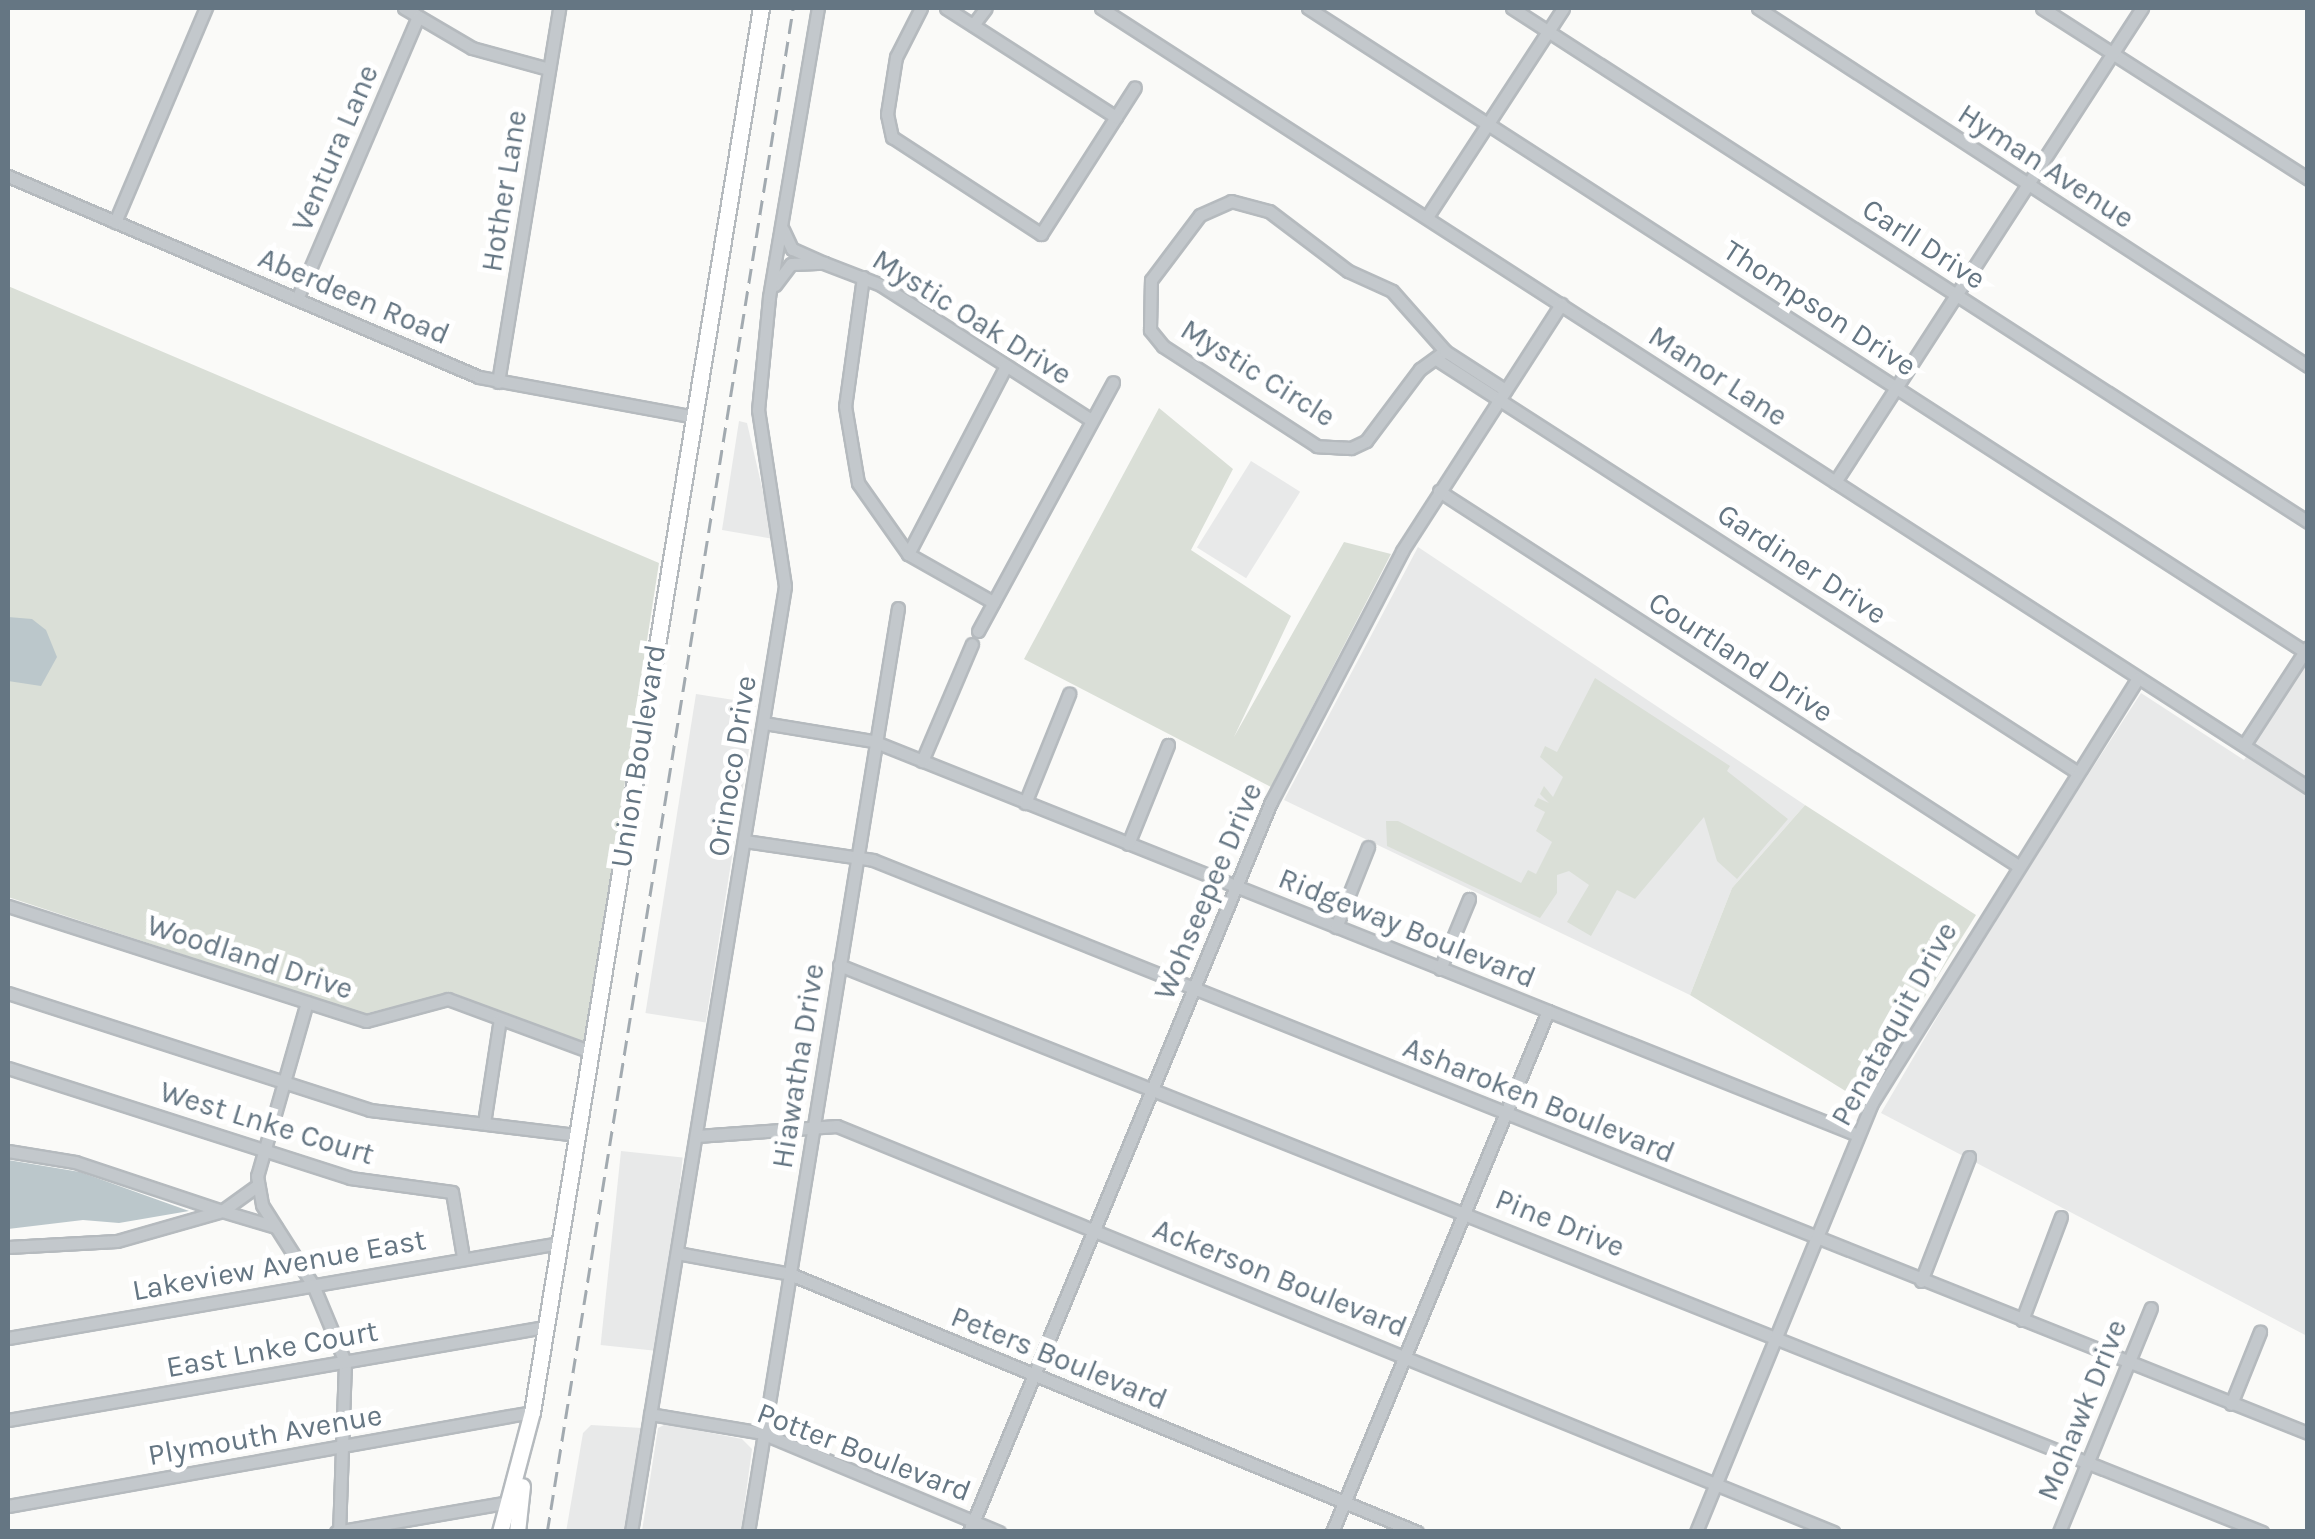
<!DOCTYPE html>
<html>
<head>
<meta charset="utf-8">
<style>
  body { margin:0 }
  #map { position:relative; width:2315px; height:1539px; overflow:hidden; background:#fafaf8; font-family:Karla,sans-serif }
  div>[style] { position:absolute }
  .built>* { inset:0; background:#e8e9e9; transform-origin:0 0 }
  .green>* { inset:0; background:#dadfd7 }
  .water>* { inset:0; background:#bbc7cb }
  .roads { filter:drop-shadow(2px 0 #b5babe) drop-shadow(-2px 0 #b5babe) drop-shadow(0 2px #b5babe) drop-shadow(0 -2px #b5babe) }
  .minor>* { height:11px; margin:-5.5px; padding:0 5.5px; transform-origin:5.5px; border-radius:5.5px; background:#c3c8cc }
  .major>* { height:15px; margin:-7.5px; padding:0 7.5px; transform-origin:7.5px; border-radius:7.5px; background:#fff }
  .rail>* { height:2.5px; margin-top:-1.25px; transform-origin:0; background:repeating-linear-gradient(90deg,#a2aab0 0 15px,transparent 0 23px) }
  span { translate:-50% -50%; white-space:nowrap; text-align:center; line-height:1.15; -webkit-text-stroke:10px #fff; paint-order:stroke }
  .street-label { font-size:30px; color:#657683 }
  .frame { position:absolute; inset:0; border:10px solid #657683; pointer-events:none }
</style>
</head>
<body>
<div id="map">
  <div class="built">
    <i style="clip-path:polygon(739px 421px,747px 423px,774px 539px,722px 530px)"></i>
    <i style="left:1251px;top:461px;width:58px;height:102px;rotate:32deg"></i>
    <i style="clip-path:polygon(1418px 547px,1805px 805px,1732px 888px,1690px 995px,1284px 800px)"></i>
    <i style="clip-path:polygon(2307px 663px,2307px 1336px,1881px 1113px,1991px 925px,2141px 693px,2244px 760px)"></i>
    <i style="left:696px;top:694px;width:61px;height:323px;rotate:9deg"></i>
    <i style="left:621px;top:1151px;width:62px;height:195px;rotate:6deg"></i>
    <i style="clip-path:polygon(666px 1424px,742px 1439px,752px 1449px,741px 1531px,642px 1531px,658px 1428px)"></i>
    <i style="clip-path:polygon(591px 1425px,642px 1428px,625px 1531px,566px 1532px,583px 1433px)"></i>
  </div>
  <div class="green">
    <i style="clip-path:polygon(8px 286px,659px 563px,584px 1046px,451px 992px,364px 1014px,8px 897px)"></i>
    <i style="clip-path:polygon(1159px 408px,1233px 469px,1191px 550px,1291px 616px,1234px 737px,1344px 542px,1391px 554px,1271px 787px,1024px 659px)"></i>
    <i style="clip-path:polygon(1595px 678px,1730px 766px,1727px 771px,1788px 819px,1737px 879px,1717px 861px,1704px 817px,1635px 899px,1617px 890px,1591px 936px,1567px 922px,1589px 885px,1569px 871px,1557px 875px,1557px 893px,1540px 918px,1387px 846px,1386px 821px,1398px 821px,1521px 883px,1528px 870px,1536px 874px,1552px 842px,1536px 831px,1545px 812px,1534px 806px,1538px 798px,1549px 803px,1540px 794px,1544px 786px,1553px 797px,1563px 777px,1540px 757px,1545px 746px,1557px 752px)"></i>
    <i style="clip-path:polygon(1805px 805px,1976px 915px,1860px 1100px,1690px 995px,1732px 888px)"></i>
  </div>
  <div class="water">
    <i style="clip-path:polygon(8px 617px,32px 619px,46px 630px,57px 657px,41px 686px,8px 681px)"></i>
    <i style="clip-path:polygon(8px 1160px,80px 1172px,189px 1211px,119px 1223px,83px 1220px,8px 1229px)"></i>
  </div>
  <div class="roads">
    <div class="minor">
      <i style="left:404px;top:8px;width:79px;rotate:30.5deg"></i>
      <i style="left:472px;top:48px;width:80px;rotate:15.3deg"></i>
      <i style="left:921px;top:8px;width:55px;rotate:117deg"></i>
      <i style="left:896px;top:57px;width:58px;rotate:99deg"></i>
      <i style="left:887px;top:114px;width:24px;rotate:78deg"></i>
      <i style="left:892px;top:137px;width:178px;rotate:33.1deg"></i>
      <i style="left:1041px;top:234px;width:174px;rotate:-57.4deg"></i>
      <i style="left:946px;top:8px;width:202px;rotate:32.7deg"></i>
      <i style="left:1101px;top:8px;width:1437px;rotate:32.84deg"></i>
      <i style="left:1308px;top:8px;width:1186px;rotate:32.85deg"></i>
      <i style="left:1512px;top:8px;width:948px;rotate:32.85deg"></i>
      <i style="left:1758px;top:8px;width:656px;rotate:33.06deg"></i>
      <i style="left:2042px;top:8px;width:316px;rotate:32.7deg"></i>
      <i style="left:973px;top:25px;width:21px;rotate:-53deg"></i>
      <i style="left:8px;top:176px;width:512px;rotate:23.11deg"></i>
      <i style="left:479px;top:377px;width:219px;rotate:10.5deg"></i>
      <i style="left:1231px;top:201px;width:39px;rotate:15deg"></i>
      <i style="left:1269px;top:211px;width:99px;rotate:37.2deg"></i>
      <i style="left:1348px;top:271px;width:48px;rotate:24.4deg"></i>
      <i style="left:1392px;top:291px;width:80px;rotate:48.5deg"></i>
      <i style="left:1445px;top:351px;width:31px;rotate:144deg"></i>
      <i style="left:1420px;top:369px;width:90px;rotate:126.9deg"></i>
      <i style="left:1366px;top:441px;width:17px;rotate:155deg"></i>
      <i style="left:1351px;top:448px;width:34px;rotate:-177deg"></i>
      <i style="left:1317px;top:446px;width:184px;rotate:-147deg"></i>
      <i style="left:1163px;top:346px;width:21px;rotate:-129deg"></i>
      <i style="left:1150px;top:330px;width:50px;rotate:-88.9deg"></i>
      <i style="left:1151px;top:280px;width:81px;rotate:-53deg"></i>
      <i style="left:1200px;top:215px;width:34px;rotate:-24deg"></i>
      <i style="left:1427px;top:217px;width:249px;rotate:-56.9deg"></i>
      <i style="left:115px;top:222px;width:233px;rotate:-67deg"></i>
      <i style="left:824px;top:263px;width:61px;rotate:21.1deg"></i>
      <i style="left:881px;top:285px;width:250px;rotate:32.7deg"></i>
      <i style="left:863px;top:277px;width:130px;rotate:97.9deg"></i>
      <i style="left:845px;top:406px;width:78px;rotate:80.4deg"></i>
      <i style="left:858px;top:483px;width:87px;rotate:54.8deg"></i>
      <i style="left:908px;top:554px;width:98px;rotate:29.5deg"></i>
      <i style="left:775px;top:285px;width:26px;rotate:-53deg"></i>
      <i style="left:791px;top:264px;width:33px;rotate:-2deg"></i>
      <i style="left:824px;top:263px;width:35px;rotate:-156deg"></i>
      <i style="left:792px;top:249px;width:21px;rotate:-115deg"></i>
      <i style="left:297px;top:299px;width:307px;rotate:-66.8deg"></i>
      <i style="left:1445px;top:351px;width:72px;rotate:33deg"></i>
      <i style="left:1439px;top:361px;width:759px;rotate:32.79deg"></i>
      <i style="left:498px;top:382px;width:379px;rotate:-80.7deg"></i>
      <i style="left:1835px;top:482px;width:565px;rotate:-57.07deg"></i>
      <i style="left:1439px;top:491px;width:688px;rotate:32.91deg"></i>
      <i style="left:908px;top:554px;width:212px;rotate:-62.5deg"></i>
      <i style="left:978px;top:631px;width:283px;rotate:-61.5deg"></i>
      <i style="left:764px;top:723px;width:110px;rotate:9.4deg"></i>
      <i style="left:873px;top:741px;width:1061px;rotate:21.8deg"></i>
      <i style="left:2244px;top:745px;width:116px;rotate:-57deg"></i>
      <i style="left:922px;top:761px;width:127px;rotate:-66.9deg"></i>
      <i style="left:1025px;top:803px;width:118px;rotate:-68deg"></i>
      <i style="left:745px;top:841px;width:129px;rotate:8.4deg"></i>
      <i style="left:873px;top:860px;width:1545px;rotate:21.77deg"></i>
      <i style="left:1128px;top:844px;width:107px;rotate:-68deg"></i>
      <i style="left:8px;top:906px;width:376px;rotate:17.8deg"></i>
      <i style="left:366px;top:1021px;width:85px;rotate:-15deg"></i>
      <i style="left:448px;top:999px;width:153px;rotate:20.3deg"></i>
      <i style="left:1336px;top:927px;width:86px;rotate:-68.2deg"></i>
      <i style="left:839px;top:965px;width:1532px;rotate:21.73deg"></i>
      <i style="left:1440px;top:969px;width:76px;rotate:-67.5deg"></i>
      <i style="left:8px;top:993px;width:380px;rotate:17.9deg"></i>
      <i style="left:370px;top:1110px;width:209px;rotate:6.9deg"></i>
      <i style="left:307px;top:1002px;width:181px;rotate:106deg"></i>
      <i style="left:257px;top:1176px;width:29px;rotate:80deg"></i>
      <i style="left:262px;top:1205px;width:95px;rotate:57.5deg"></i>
      <i style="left:313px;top:1285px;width:83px;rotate:67.4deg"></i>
      <i style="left:345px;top:1362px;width:170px;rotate:92deg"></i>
      <i style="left:8px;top:1068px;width:359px;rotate:17.8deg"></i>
      <i style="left:350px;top:1178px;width:103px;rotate:7.8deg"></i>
      <i style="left:452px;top:1192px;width:66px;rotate:80.4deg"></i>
      <i style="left:484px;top:1123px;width:105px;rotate:-81.3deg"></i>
      <i style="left:697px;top:1136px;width:140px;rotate:-4.1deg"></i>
      <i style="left:837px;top:1126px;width:1076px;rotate:22.18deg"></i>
      <i style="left:8px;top:1151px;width:68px;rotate:9.3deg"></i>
      <i style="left:75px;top:1162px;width:155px;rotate:18.4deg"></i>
      <i style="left:258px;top:1185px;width:44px;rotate:144.2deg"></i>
      <i style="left:222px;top:1211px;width:56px;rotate:16.5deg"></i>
      <i style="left:8px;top:1247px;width:109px;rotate:-3.2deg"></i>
      <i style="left:117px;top:1241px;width:109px;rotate:-15.9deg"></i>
      <i style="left:677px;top:1253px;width:115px;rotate:10.5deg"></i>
      <i style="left:790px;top:1274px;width:678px;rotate:22.37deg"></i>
      <i style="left:1921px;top:1281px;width:133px;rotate:-68.8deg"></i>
      <i style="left:2022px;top:1320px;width:110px;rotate:-69.3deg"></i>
      <i style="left:8px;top:1338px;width:559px;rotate:-9.78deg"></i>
      <i style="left:2231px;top:1404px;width:78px;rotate:-68.1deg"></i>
      <i style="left:650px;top:1414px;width:114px;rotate:9.6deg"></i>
      <i style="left:762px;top:1433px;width:257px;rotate:22.7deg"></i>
      <i style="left:8px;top:1420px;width:545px;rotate:-9.83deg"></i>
      <i style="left:8px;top:1506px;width:532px;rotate:-10.17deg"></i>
      <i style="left:336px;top:1532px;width:176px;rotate:-9.8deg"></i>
      <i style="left:631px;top:1532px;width:958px;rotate:-80.75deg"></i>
      <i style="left:785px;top:586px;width:178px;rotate:-98.7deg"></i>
      <i style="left:758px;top:410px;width:114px;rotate:-84.4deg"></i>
      <i style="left:769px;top:297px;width:293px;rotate:-80.4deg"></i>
      <i style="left:748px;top:1532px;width:936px;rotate:-80.78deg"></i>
      <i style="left:969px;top:1532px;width:790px;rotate:-67.53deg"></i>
      <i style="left:1271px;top:802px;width:283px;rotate:-62.4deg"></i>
      <i style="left:1402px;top:551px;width:294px;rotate:-57.2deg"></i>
      <i style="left:1332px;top:1532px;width:564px;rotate:-67.48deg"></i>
      <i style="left:1696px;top:1532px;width:464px;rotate:-67.7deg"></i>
      <i style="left:1872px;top:1103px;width:501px;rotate:-57.96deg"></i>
      <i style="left:2059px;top:1532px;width:242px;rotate:-67.7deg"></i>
    </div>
    <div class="major">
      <i style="left:500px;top:1532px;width:124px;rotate:-75.1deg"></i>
      <i style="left:532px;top:1412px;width:1423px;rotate:-80.74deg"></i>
      <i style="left:517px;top:1532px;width:46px;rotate:-83.8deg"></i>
    </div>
  </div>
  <div class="rail">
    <i style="left:547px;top:1532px;width:1544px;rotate:-80.83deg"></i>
  </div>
  <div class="street-label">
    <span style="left:335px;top:148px;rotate:-67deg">Ventura Lane</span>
    <span style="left:2046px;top:166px;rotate:33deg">Hyman Avenue</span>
    <span style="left:504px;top:191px;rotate:-81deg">Hother Lane</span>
    <span style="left:1924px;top:244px;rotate:33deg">Carll Drive</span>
    <span style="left:354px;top:296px;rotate:23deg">Aberdeen Road</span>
    <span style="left:1820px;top:308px;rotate:33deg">Thompson Drive</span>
    <span style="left:972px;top:317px;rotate:32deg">Mystic Oak Drive</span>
    <span style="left:1258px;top:373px;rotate:32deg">Mystic Circle</span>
    <span style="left:1718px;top:376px;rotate:33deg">Manor Lane</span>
    <span style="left:1802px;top:564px;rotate:33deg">Gardiner Drive</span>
    <span style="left:1741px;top:657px;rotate:33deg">Courtland Drive</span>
    <span style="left:638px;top:756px;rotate:-81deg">Union Boulevard</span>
    <span style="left:732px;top:766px;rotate:-81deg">Orinoco Drive</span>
    <span style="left:1208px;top:891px;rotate:-67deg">Wohseepee Drive</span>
    <span style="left:1407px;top:928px;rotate:22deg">Ridgeway Boulevard</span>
    <span style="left:250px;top:957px;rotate:18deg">Woodland Drive</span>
    <span style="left:1894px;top:1024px;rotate:-61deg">Penataquit Drive</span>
    <span style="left:798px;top:1066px;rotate:-81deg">Hiawatha Drive</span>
    <span style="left:1539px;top:1100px;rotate:22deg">Asharoken Boulevard</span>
    <span style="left:267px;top:1123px;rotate:17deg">West Lnke Court</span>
    <span style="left:1560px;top:1223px;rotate:22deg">Pine Drive</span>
    <span style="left:279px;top:1265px;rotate:-10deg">Lakeview Avenue East</span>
    <span style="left:1280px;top:1278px;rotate:22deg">Ackerson Boulevard</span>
    <span style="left:272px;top:1349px;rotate:-10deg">East Lnke Court</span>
    <span style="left:1059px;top:1358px;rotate:22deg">Peters Boulevard</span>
    <span style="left:2082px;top:1410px;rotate:-68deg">Mohawk Drive</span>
    <span style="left:265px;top:1435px;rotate:-10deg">Plymouth Avenue</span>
    <span style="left:864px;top:1452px;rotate:21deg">Potter Boulevard</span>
  </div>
  <div class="frame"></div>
</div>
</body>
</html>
